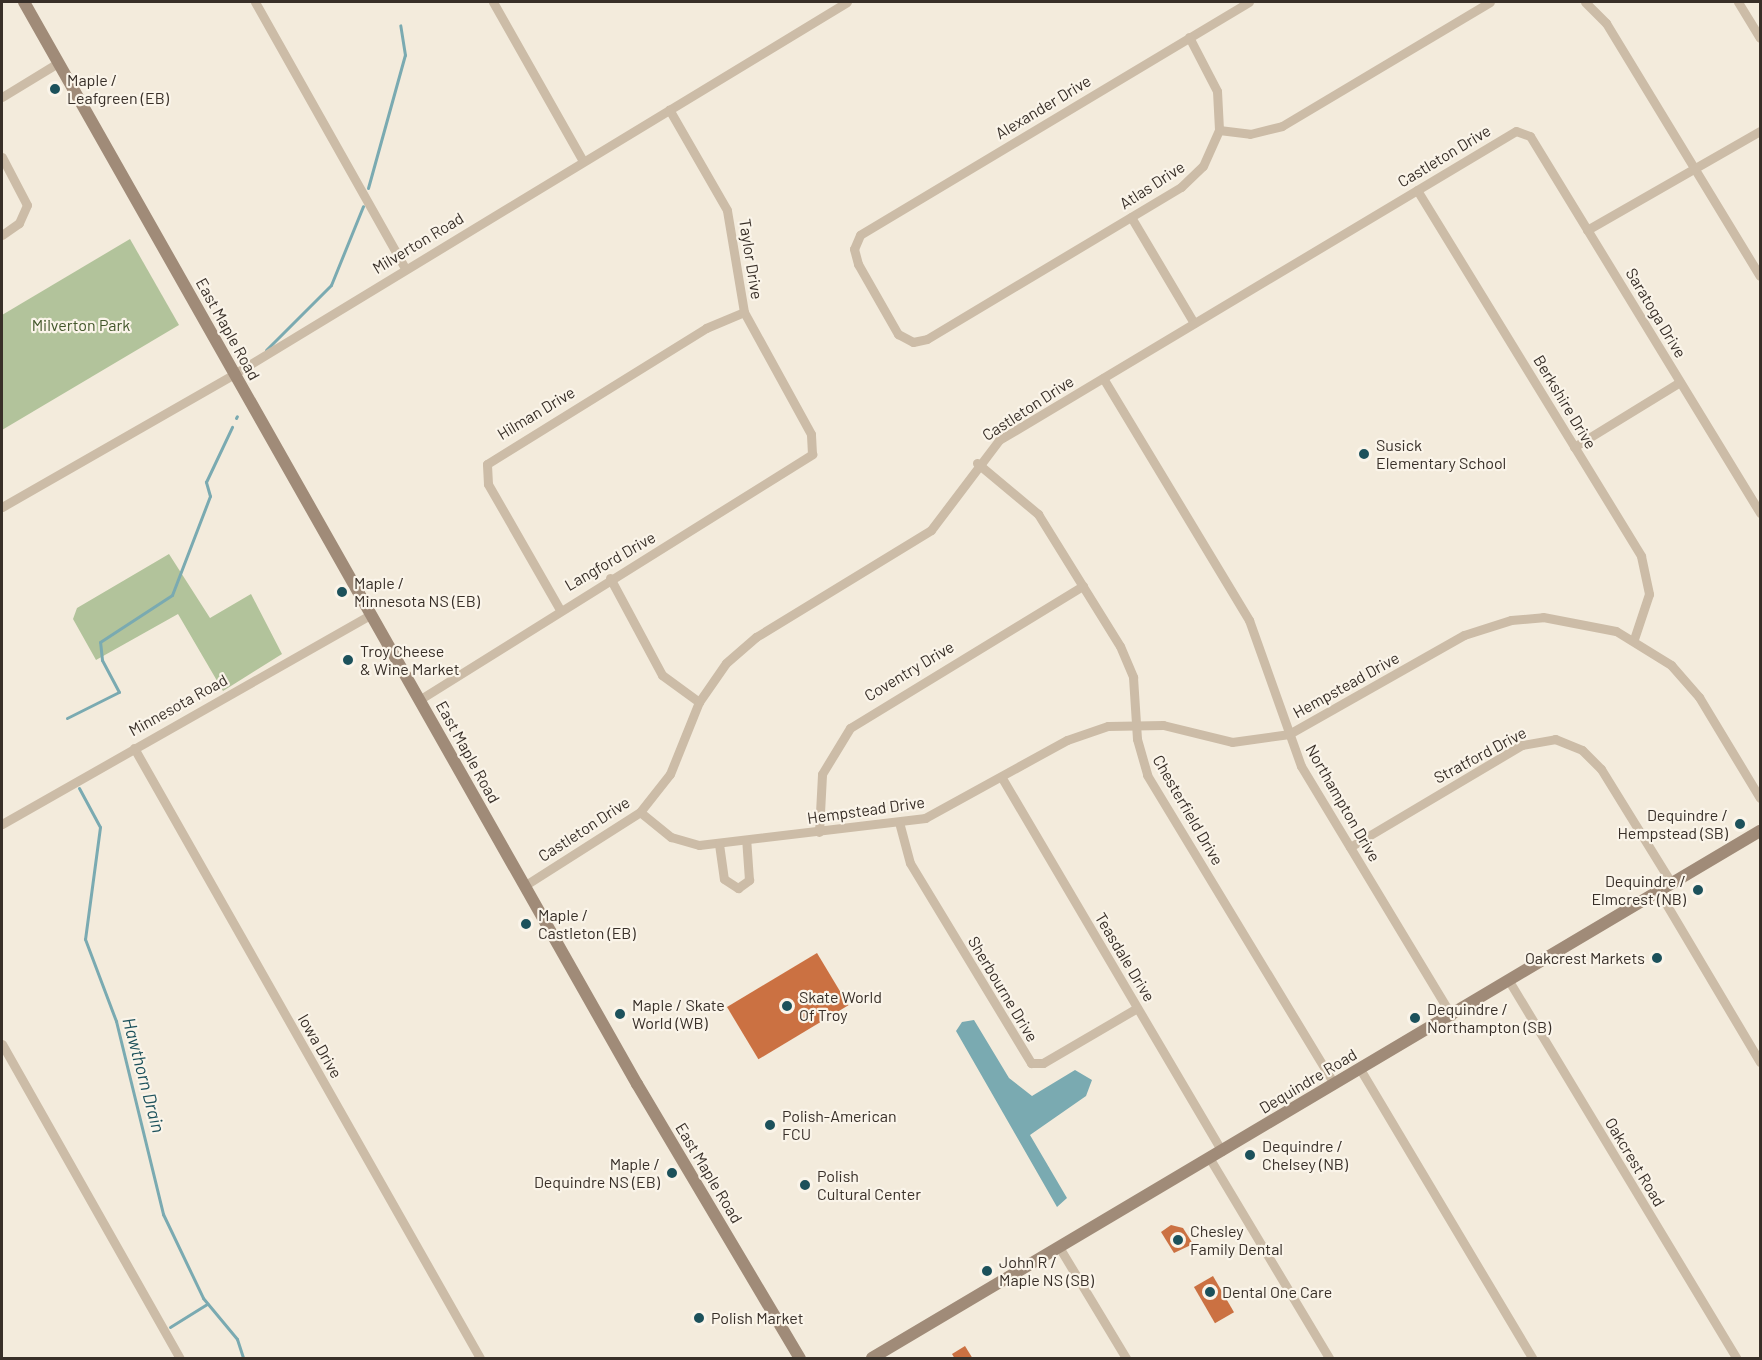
<!DOCTYPE html>
<html>
<head>
<meta charset="utf-8">
<style>
  body { margin:0 }
  #map { position:relative; width:1762px; height:1360px; overflow:hidden; background:#f3ebdc; font-family:Barlow,sans-serif }
  div>[style] { position:absolute }
  .green>* { inset:0; background:#b2c39b }
  .water>* { inset:0; background:#7aaab1 }
  .stream>* { height:3px; margin:-1.5px; padding:0 1.5px; transform-origin:1.5px; border-radius:1.5px; background:#7aaab1 }
  .building>* { inset:0; background:#cb7142; transform-origin:0 0 }
  .minor>* { height:9px; margin:-4.5px; padding:0 4.5px; transform-origin:4.5px; border-radius:4.5px; background:#ccbca7 }
  .secondary>* { height:12px; margin:-6px; padding:0 6px; transform-origin:6px; border-radius:6px; background:#a08b78 }
  .dots>* { width:16px; height:16px; translate:-50% -50%; box-sizing:border-box; border:3px solid #faf4e9; border-radius:50% }
  span { translate:-50% -50%; white-space:nowrap; text-align:center; line-height:1.15; -webkit-text-stroke:4.5px #faf4e9; paint-order:stroke }
  .poi-label { font-size:16px; color:#382f28 }
  .left { translate:0 -50%; text-align:left }
  .right { translate:-100% -50%; text-align:right }
  .street-label { font-size:16px; color:#382f28 }
  .park-label { font-size:16px; color:#43572b }
  .water-label { font-size:18px; color:#1c515b; font-style:italic }
  .frame { position:absolute; inset:0; border:3px solid #382f28; pointer-events:none }
</style>
</head>
<body>
<div id="map">
  <div class="green">
    <i style="clip-path:polygon(130px 239px,179px 325px,2px 430px,2px 315px)"></i>
    <i style="clip-path:polygon(169px 554px,210px 618px,251px 594px,282px 654px,223px 691px,178px 614px,96px 660px,73px 619px,77px 608px)"></i>
  </div>
  <div class="water">
    <i style="clip-path:polygon(974px 1020px,1009px 1078px,1032px 1096px,1075px 1070px,1092px 1080px,1086px 1096px,1030px 1135px,1067px 1198px,1057px 1207px,956px 1031px,962px 1022px)"></i>
  </div>
  <div class="stream">
    <i style="left:368px;top:188px;width:138px;rotate:-74.5deg"></i>
    <i style="left:405px;top:55px;width:30px;rotate:-99deg"></i>
    <i style="left:266px;top:350px;width:92px;rotate:-45deg"></i>
    <i style="left:331px;top:285px;width:85px;rotate:-67.9deg"></i>
    <i style="left:255px;top:374px;width:1px;rotate:-90deg"></i>
    <i style="left:236px;top:418px;width:2px;rotate:-63deg"></i>
    <i style="left:67px;top:718px;width:58px;rotate:-26.6deg"></i>
    <i style="left:119px;top:692px;width:36px;rotate:-118deg"></i>
    <i style="left:102px;top:660px;width:18px;rotate:-96deg"></i>
    <i style="left:100px;top:642px;width:86px;rotate:-33.1deg"></i>
    <i style="left:172px;top:595px;width:106px;rotate:-69deg"></i>
    <i style="left:210px;top:496px;width:15px;rotate:-106deg"></i>
    <i style="left:206px;top:482px;width:61px;rotate:-64.7deg"></i>
    <i style="left:79px;top:788px;width:44px;rotate:61.7deg"></i>
    <i style="left:100px;top:827px;width:113px;rotate:97.6deg"></i>
    <i style="left:85px;top:939px;width:88px;rotate:69.3deg"></i>
    <i style="left:116px;top:1021px;width:199px;rotate:76.3deg"></i>
    <i style="left:163px;top:1214px;width:93px;rotate:64.5deg"></i>
    <i style="left:203px;top:1298px;width:53px;rotate:50.3deg"></i>
    <i style="left:237px;top:1339px;width:20px;rotate:72deg"></i>
    <i style="left:170px;top:1327px;width:44px;rotate:-31.9deg"></i>
  </div>
  <div class="building">
    <i style="left:817px;top:953px;width:61px;height:105px;rotate:59deg"></i>
    <i style="clip-path:polygon(1171px 1225px,1183px 1228px,1193px 1244px,1174px 1253px,1161px 1232px)"></i>
    <i style="left:1213px;top:1276px;width:42px;height:22px;rotate:60deg"></i>
    <i style="clip-path:polygon(965px 1346px,973px 1359px,955px 1359px,952px 1354px)"></i>
  </div>
  <div class="minor">
    <i style="left:255px;top:2px;width:305px;rotate:60.6deg"></i>
    <i style="left:493px;top:2px;width:183px;rotate:60.5deg"></i>
    <i style="left:1249px;top:2px;width:453px;rotate:149.1deg"></i>
    <i style="left:860px;top:235px;width:15px;rotate:113deg"></i>
    <i style="left:854px;top:249px;width:16px;rotate:75deg"></i>
    <i style="left:858px;top:264px;width:81px;rotate:60.3deg"></i>
    <i style="left:898px;top:334px;width:17px;rotate:28deg"></i>
    <i style="left:913px;top:342px;width:14px;rotate:-12deg"></i>
    <i style="left:927px;top:339px;width:296px;rotate:-30.9deg"></i>
    <i style="left:1181px;top:187px;width:30px;rotate:-44deg"></i>
    <i style="left:1203px;top:166px;width:39px;rotate:-66deg"></i>
    <i style="left:1219px;top:130px;width:31px;rotate:7deg"></i>
    <i style="left:1250px;top:134px;width:33px;rotate:-14deg"></i>
    <i style="left:1282px;top:126px;width:242px;rotate:-30.8deg"></i>
    <i style="left:1585px;top:2px;width:30px;rotate:45deg"></i>
    <i style="left:1606px;top:23px;width:296px;rotate:58.7deg"></i>
    <i style="left:1738px;top:2px;width:42px;rotate:58.6deg"></i>
    <i style="left:1189px;top:37px;width:61px;rotate:62.6deg"></i>
    <i style="left:1217px;top:91px;width:39px;rotate:87deg"></i>
    <i style="left:2px;top:97px;width:66px;rotate:-31.3deg"></i>
    <i style="left:2px;top:157px;width:54px;rotate:62.5deg"></i>
    <i style="left:27px;top:205px;width:20px;rotate:114deg"></i>
    <i style="left:19px;top:223px;width:21px;rotate:145deg"></i>
    <i style="left:1417px;top:190px;width:429px;rotate:58.5deg"></i>
    <i style="left:1641px;top:556px;width:39px;rotate:78deg"></i>
    <i style="left:1649px;top:594px;width:47px;rotate:108.4deg"></i>
    <i style="left:1131px;top:217px;width:123px;rotate:59.3deg"></i>
    <i style="left:1587px;top:230px;width:199px;rotate:-29.8deg"></i>
    <i style="left:1103px;top:378px;width:283px;rotate:58.9deg"></i>
    <i style="left:1249px;top:620px;width:155px;rotate:70.4deg"></i>
    <i style="left:1301px;top:766px;width:292px;rotate:58.9deg"></i>
    <i style="left:1574px;top:447px;width:124px;rotate:-31.5deg"></i>
    <i style="left:977px;top:463px;width:80px;rotate:39.9deg"></i>
    <i style="left:1038px;top:514px;width:155px;rotate:58.2deg"></i>
    <i style="left:1120px;top:646px;width:34px;rotate:67deg"></i>
    <i style="left:1133px;top:677px;width:62px;rotate:86.3deg"></i>
    <i style="left:1137px;top:739px;width:37px;rotate:74deg"></i>
    <i style="left:1147px;top:775px;width:361px;rotate:58.8deg"></i>
    <i style="left:2px;top:507px;width:267px;rotate:-29.8deg"></i>
    <i style="left:234px;top:374px;width:717px;rotate:-31.25deg"></i>
    <i style="left:610px;top:578px;width:110px;rotate:61.8deg"></i>
    <i style="left:662px;top:675px;width:46px;rotate:36.1deg"></i>
    <i style="left:559px;top:608px;width:143px;rotate:-119.8deg"></i>
    <i style="left:488px;top:484px;width:20px;rotate:-93deg"></i>
    <i style="left:487px;top:464px;width:258px;rotate:-31.8deg"></i>
    <i style="left:706px;top:328px;width:41px;rotate:-22.8deg"></i>
    <i style="left:419px;top:700px;width:464px;rotate:-32deg"></i>
    <i style="left:812px;top:454px;width:20px;rotate:-93deg"></i>
    <i style="left:811px;top:434px;width:139px;rotate:-118.8deg"></i>
    <i style="left:744px;top:312px;width:103px;rotate:-99.5deg"></i>
    <i style="left:727px;top:210px;width:116px;rotate:-119.9deg"></i>
    <i style="left:134px;top:748px;width:701px;rotate:60.44deg"></i>
    <i style="left:1002px;top:778px;width:433px;rotate:59.5deg"></i>
    <i style="left:640px;top:812px;width:40px;rotate:39deg"></i>
    <i style="left:671px;top:837px;width:29px;rotate:16deg"></i>
    <i style="left:699px;top:845px;width:228px;rotate:-6.8deg"></i>
    <i style="left:925px;top:818px;width:162px;rotate:-28.8deg"></i>
    <i style="left:1067px;top:740px;width:43px;rotate:-18.9deg"></i>
    <i style="left:1108px;top:726px;width:55px;rotate:-1deg"></i>
    <i style="left:1163px;top:725px;width:71px;rotate:13.8deg"></i>
    <i style="left:1232px;top:742px;width:58px;rotate:-8deg"></i>
    <i style="left:1289px;top:734px;width:201px;rotate:-29.5deg"></i>
    <i style="left:1464px;top:635px;width:49px;rotate:-17.7deg"></i>
    <i style="left:1511px;top:620px;width:32px;rotate:-5deg"></i>
    <i style="left:1543px;top:617px;width:74px;rotate:10.9deg"></i>
    <i style="left:1616px;top:631px;width:65px;rotate:31.7deg"></i>
    <i style="left:1671px;top:665px;width:43px;rotate:48.8deg"></i>
    <i style="left:1699px;top:697px;width:118px;rotate:58.9deg"></i>
    <i style="left:899px;top:822px;width:42px;rotate:75deg"></i>
    <i style="left:910px;top:863px;width:234px;rotate:58.8deg"></i>
    <i style="left:1031px;top:1063px;width:12px"></i>
    <i style="left:1043px;top:1063px;width:109px;rotate:-30.3deg"></i>
    <i style="left:2px;top:824px;width:425px;rotate:-29.6deg"></i>
    <i style="left:819px;top:832px;width:58px;rotate:-87deg"></i>
    <i style="left:822px;top:774px;width:54px;rotate:-58.7deg"></i>
    <i style="left:850px;top:728px;width:273px;rotate:-31.4deg"></i>
    <i style="left:719px;top:844px;width:35px;rotate:82deg"></i>
    <i style="left:724px;top:879px;width:17px;rotate:33deg"></i>
    <i style="left:738px;top:888px;width:14px;rotate:-36deg"></i>
    <i style="left:749px;top:880px;width:39px;rotate:-94deg"></i>
    <i style="left:1350px;top:847px;width:200px;rotate:-30.7deg"></i>
    <i style="left:1522px;top:745px;width:34px;rotate:-10deg"></i>
    <i style="left:1555px;top:739px;width:29px;rotate:22deg"></i>
    <i style="left:1582px;top:750px;width:27px;rotate:45deg"></i>
    <i style="left:1601px;top:769px;width:135px;rotate:58.3deg"></i>
    <i style="left:524px;top:886px;width:138px;rotate:-32.5deg"></i>
    <i style="left:640px;top:812px;width:48px;rotate:-51.7deg"></i>
    <i style="left:670px;top:774px;width:78px;rotate:-68.1deg"></i>
    <i style="left:699px;top:702px;width:47px;rotate:-55.3deg"></i>
    <i style="left:726px;top:663px;width:40px;rotate:-41deg"></i>
    <i style="left:756px;top:637px;width:205px;rotate:-31.4deg"></i>
    <i style="left:931px;top:530px;width:113px;rotate:-52.9deg"></i>
    <i style="left:999px;top:440px;width:602px;rotate:-30.87deg"></i>
    <i style="left:1516px;top:131px;width:15px;rotate:20deg"></i>
    <i style="left:1530px;top:136px;width:442px;rotate:58.6deg"></i>
    <i style="left:1659px;top:892px;width:198px;rotate:59.3deg"></i>
    <i style="left:1509px;top:981px;width:440px;rotate:58.9deg"></i>
    <i style="left:2px;top:1044px;width:361px;rotate:60.5deg"></i>
    <i style="left:1360px;top:1069px;width:336px;rotate:59.2deg"></i>
    <i style="left:1210px;top:1159px;width:232px;rotate:59.1deg"></i>
    <i style="left:1059px;top:1247px;width:130px;rotate:58.9deg"></i>
  </div>
  <div class="secondary">
    <i style="left:24px;top:2px;width:1244px;rotate:60.47deg"></i>
    <i style="left:637px;top:1084px;width:319px;rotate:59.3deg"></i>
    <i style="left:872px;top:1358px;width:1033px;rotate:-30.69deg"></i>
  </div>
  <div class="dots">
    <i style="left:55px;top:89px;background:#1c515b"></i>
    <i style="left:1364px;top:454px;background:#1c515b"></i>
    <i style="left:342px;top:592px;background:#1c515b"></i>
    <i style="left:348px;top:660px;background:#1c515b"></i>
    <i style="left:1740px;top:824px;background:#1c515b"></i>
    <i style="left:1698px;top:890px;background:#1c515b"></i>
    <i style="left:526px;top:924px;background:#1c515b"></i>
    <i style="left:1657px;top:958px;background:#1c515b"></i>
    <i style="left:787px;top:1006px;background:#1c515b"></i>
    <i style="left:620px;top:1014px;background:#1c515b"></i>
    <i style="left:1415px;top:1018px;background:#1c515b"></i>
    <i style="left:770px;top:1125px;background:#1c515b"></i>
    <i style="left:1250px;top:1155px;background:#1c515b"></i>
    <i style="left:672px;top:1173px;background:#1c515b"></i>
    <i style="left:805px;top:1185px;background:#1c515b"></i>
    <i style="left:1178px;top:1240px;background:#1c515b"></i>
    <i style="left:987px;top:1271px;background:#1c515b"></i>
    <i style="left:1210px;top:1292px;background:#1c515b"></i>
    <i style="left:699px;top:1318px;background:#1c515b"></i>
  </div>
  <div class="poi-label">
    <span class="left" style="left:67px;top:89px">Maple /<br>Leafgreen (EB)</span>
    <span class="left" style="left:1376px;top:454px">Susick<br>Elementary School</span>
    <span class="left" style="left:354px;top:592px">Maple /<br>Minnesota NS (EB)</span>
    <span class="left" style="left:360px;top:660px">Troy Cheese<br>&amp; Wine Market</span>
    <span class="right" style="left:1728px;top:824px">Dequindre /<br>Hempstead (SB)</span>
    <span class="right" style="left:1686px;top:890px">Dequindre /<br>Elmcrest (NB)</span>
    <span class="left" style="left:538px;top:924px">Maple /<br>Castleton (EB)</span>
    <span class="right" style="left:1645px;top:958px">Oakcrest Markets</span>
    <span class="left" style="left:799px;top:1006px">Skate World<br>Of Troy</span>
    <span class="left" style="left:632px;top:1014px">Maple / Skate<br>World (WB)</span>
    <span class="left" style="left:1427px;top:1018px">Dequindre /<br>Northampton (SB)</span>
    <span class="left" style="left:782px;top:1125px">Polish-American<br>FCU</span>
    <span class="left" style="left:1262px;top:1155px">Dequindre /<br>Chelsey (NB)</span>
    <span class="right" style="left:660px;top:1173px">Maple /<br>Dequindre NS (EB)</span>
    <span class="left" style="left:817px;top:1185px">Polish<br>Cultural Center</span>
    <span class="left" style="left:1190px;top:1240px">Chesley<br>Family Dental</span>
    <span class="left" style="left:999px;top:1271px">John R /<br>Maple NS (SB)</span>
    <span class="left" style="left:1222px;top:1292px">Dental One Care</span>
    <span class="left" style="left:711px;top:1318px">Polish Market</span>
  </div>
  <div class="street-label">
    <span style="left:1043px;top:107px;rotate:-31deg">Alexander Drive</span>
    <span style="left:1444px;top:156px;rotate:-31deg">Castleton Drive</span>
    <span style="left:1152px;top:185px;rotate:-33deg">Atlas Drive</span>
    <span style="left:418px;top:243px;rotate:-31deg">Milverton Road</span>
    <span style="left:751px;top:259px;rotate:81deg">Taylor Drive</span>
    <span style="left:1656px;top:313px;rotate:59deg">Saratoga Drive</span>
    <span style="left:228px;top:329px;rotate:61deg">East Maple Road</span>
    <span style="left:1565px;top:402px;rotate:59deg">Berkshire Drive</span>
    <span style="left:1028px;top:408px;rotate:-33deg">Castleton Drive</span>
    <span style="left:536px;top:413px;rotate:-31deg">Hilman Drive</span>
    <span style="left:610px;top:561px;rotate:-30deg">Langford Drive</span>
    <span style="left:909px;top:671px;rotate:-31deg">Coventry Drive</span>
    <span style="left:1346px;top:685px;rotate:-29deg">Hempstead Drive</span>
    <span style="left:178px;top:705px;rotate:-29deg">Minnesota Road</span>
    <span style="left:468px;top:752px;rotate:61deg">East Maple Road</span>
    <span style="left:1480px;top:755px;rotate:-28deg">Stratford Drive</span>
    <span style="left:1343px;top:803px;rotate:60deg">Northampton Drive</span>
    <span style="left:866px;top:810px;rotate:-8deg">Hempstead Drive</span>
    <span style="left:1188px;top:810px;rotate:60deg">Chesterfield Drive</span>
    <span style="left:584px;top:829px;rotate:-33deg">Castleton Drive</span>
    <span style="left:1125px;top:957px;rotate:59deg">Teasdale Drive</span>
    <span style="left:1003px;top:989px;rotate:59deg">Sherbourne Drive</span>
    <span style="left:320px;top:1046px;rotate:60deg">Iowa Drive</span>
    <span style="left:1308px;top:1081px;rotate:-31deg">Dequindre Road</span>
    <span style="left:1635px;top:1162px;rotate:59deg">Oakcrest Road</span>
    <span style="left:709px;top:1173px;rotate:59deg">East Maple Road</span>
  </div>
  <div class="park-label">
    <span style="left:81px;top:325px">Milverton Park</span>
  </div>
  <div class="water-label">
    <span style="left:144px;top:1075px;rotate:75deg">Hawthorn Drain</span>
  </div>
  <div class="frame"></div>
</div>
</body>
</html>
